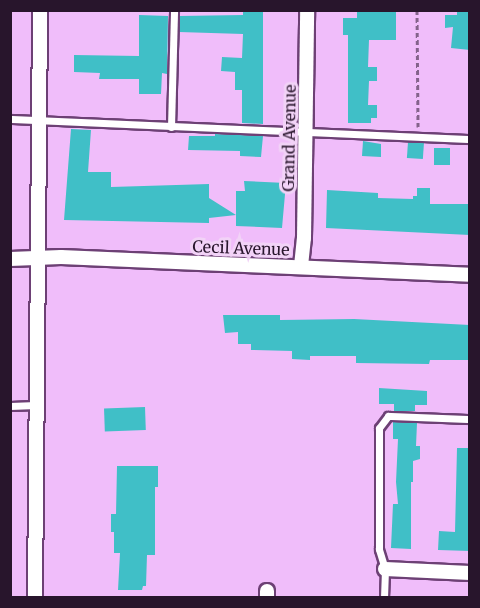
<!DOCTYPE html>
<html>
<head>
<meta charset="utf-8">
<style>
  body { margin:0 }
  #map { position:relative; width:480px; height:608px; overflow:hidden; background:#f0bdfa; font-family:Merriweather,serif }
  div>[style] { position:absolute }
  .building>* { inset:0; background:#40bfc7; transform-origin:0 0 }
  .path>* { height:3px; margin-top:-1.5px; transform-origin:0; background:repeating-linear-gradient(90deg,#84628b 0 4.5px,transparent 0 7.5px) }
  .roads { filter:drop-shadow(2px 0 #6d4075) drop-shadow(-2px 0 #6d4075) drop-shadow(0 2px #6d4075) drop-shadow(0 -2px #6d4075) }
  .service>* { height:7px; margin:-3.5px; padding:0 3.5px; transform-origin:3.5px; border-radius:3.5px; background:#fff }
  .minor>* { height:14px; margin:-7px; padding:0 7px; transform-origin:7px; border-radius:7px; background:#fff }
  span { translate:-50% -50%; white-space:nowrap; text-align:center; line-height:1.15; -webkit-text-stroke:6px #f2d3f7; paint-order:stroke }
  .street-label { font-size:16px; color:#28152c }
  .frame { position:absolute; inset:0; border:12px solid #28152c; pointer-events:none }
</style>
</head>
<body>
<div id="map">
  <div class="building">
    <i style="clip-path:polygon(243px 10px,263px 10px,263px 124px,242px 123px,242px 90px,235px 90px,235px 72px,221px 71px,222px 57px,242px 58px,243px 34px,179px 32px,179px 16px,243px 15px)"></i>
    <i style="clip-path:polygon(457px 10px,470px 10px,470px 50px,451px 48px,453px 27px,445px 28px,445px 15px,457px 15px)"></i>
    <i style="clip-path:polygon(357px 11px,396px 11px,396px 40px,369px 40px,368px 67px,377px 67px,377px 81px,369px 81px,368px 105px,377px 105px,377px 118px,371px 118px,371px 123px,348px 123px,348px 35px,343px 35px,343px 18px,357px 18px)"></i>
    <i style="clip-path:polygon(139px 15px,168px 16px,167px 74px,162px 73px,161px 94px,139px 94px,139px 79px,99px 79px,100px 73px,74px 72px,74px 55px,139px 56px)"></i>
    <i style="clip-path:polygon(71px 129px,91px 130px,88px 172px,111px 172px,111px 187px,209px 184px,209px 198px,236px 215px,236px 191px,245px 191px,244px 181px,286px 183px,282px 228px,236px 226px,236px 215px,209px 218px,209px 223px,64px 220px)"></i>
    <i style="clip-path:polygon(215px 134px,263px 136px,261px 157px,240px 156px,240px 151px,188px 150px,189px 136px,215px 136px)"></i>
    <i style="clip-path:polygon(363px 141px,381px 144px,381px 157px,362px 156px)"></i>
    <i style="left:408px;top:142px;width:16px;height:16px;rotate:4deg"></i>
    <i style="left:434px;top:148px;width:16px;height:17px"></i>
    <i style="clip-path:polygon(417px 188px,430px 188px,430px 204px,470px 204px,470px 235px,326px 228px,327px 190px,378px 193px,378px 198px,413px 199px,413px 196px,417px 196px)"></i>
    <i style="clip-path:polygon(223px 315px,280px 315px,280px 320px,354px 319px,470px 325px,469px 360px,430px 360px,429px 364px,356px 363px,356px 356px,310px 356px,310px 360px,292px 359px,292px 351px,251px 350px,251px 344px,238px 344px,238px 332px,225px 333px)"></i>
    <i style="clip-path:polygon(379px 388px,427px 391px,427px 405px,415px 405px,415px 411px,394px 411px,394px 404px,379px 404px)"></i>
    <i style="left:145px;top:407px;width:23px;height:41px;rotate:88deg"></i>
    <i style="clip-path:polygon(393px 422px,417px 423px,416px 446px,420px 446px,420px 459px,413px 461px,413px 482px,411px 482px,411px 549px,391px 548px,393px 504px,398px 504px,396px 482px,398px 439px,393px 439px)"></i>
    <i style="clip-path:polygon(457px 448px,470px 448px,470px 551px,438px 550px,439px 531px,455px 532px)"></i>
    <i style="clip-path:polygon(117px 466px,158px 466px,158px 487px,155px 487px,155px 555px,147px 555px,146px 586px,143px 586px,142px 590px,118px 590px,120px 553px,114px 553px,114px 532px,111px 532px,111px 514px,116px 514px)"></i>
  </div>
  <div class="path">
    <i style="left:417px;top:10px;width:117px;rotate:89.5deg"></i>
  </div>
  <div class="roads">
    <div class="service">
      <i style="left:10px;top:119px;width:460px;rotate:2.5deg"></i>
      <i style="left:171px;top:127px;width:117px;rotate:-88.5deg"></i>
      <i style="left:10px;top:406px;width:26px;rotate:-2deg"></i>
      <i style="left:384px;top:598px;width:29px;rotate:-88deg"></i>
      <i style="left:385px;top:569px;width:21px;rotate:-107deg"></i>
      <i style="left:379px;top:549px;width:121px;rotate:-90deg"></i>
      <i style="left:379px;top:428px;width:15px;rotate:-53deg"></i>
      <i style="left:388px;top:416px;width:82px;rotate:2.1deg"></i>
    </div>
    <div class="minor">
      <i style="left:10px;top:259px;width:51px;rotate:-2.2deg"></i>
      <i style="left:61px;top:257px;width:409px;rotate:2.5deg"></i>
      <i style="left:301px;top:266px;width:28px;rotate:-84deg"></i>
      <i style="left:304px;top:238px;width:228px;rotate:-89.2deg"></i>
      <i style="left:385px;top:569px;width:85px;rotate:2.7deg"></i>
      <i style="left:35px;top:598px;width:588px;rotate:-89.51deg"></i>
      <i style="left:267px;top:598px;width:7px;rotate:-90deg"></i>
    </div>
  </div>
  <div class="street-label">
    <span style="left:289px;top:138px;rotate:-89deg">Grand Avenue</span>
    <span style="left:241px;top:248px;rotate:2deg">Cecil Avenue</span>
  </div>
  <div class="frame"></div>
</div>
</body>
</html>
